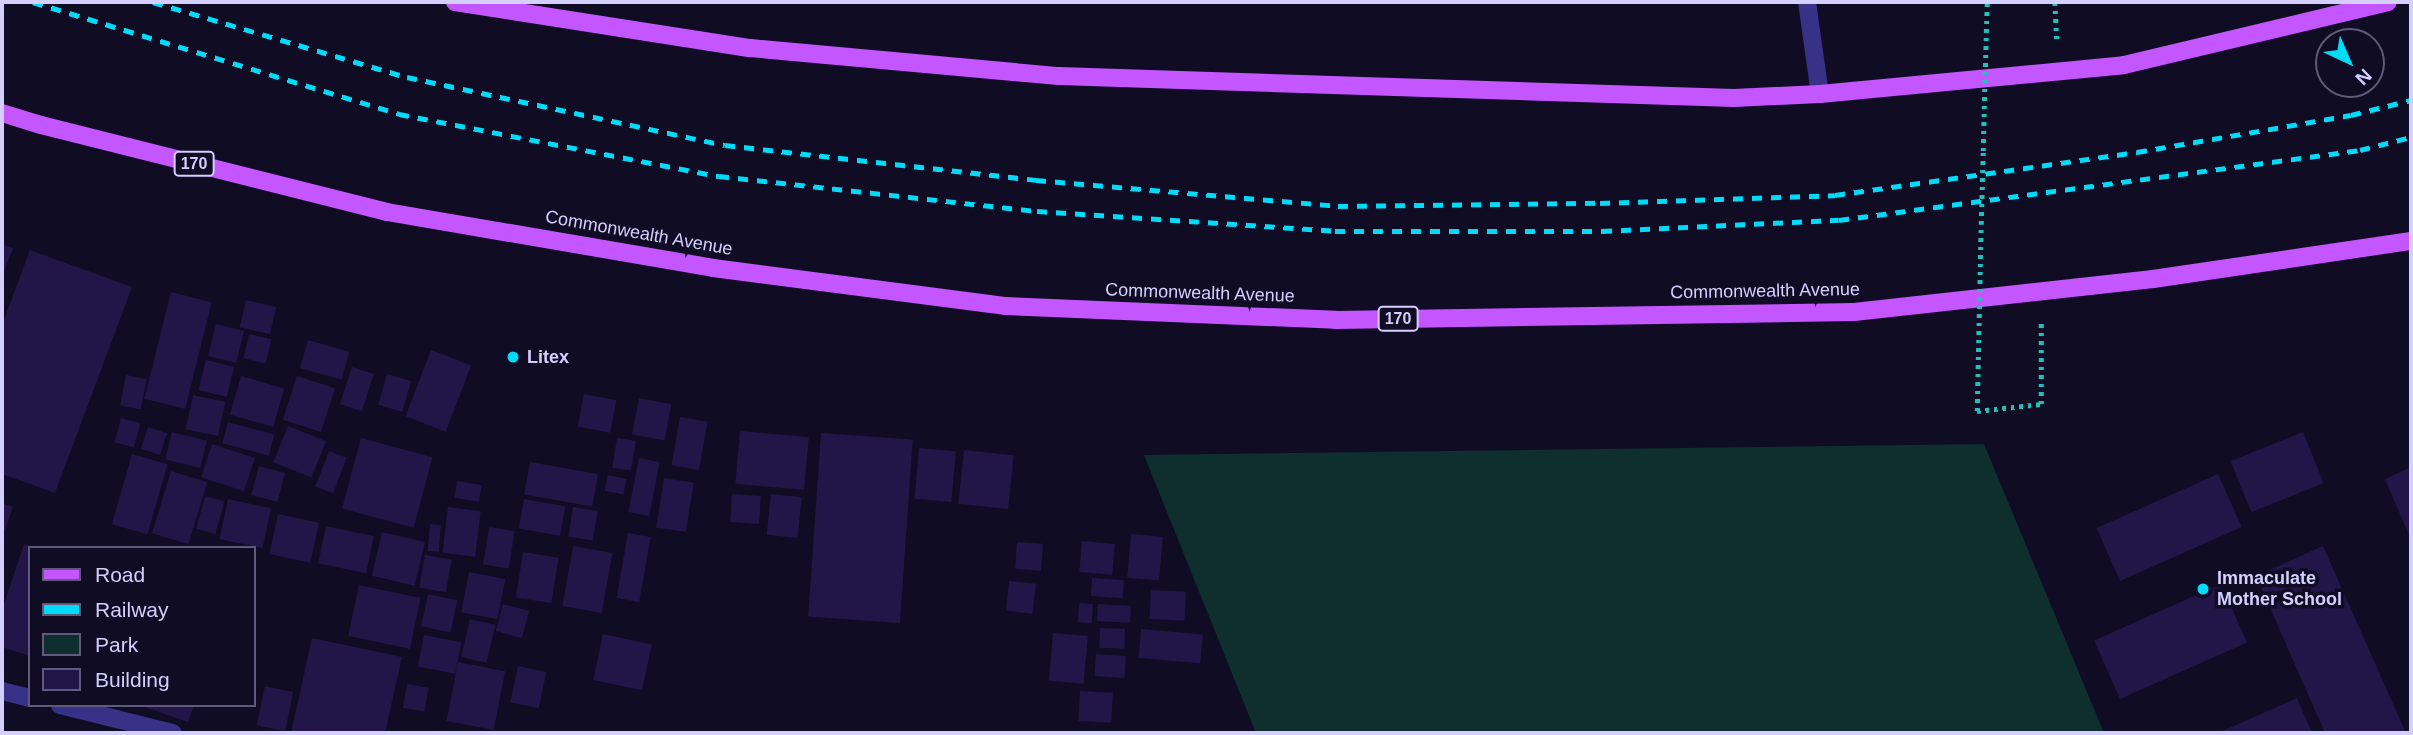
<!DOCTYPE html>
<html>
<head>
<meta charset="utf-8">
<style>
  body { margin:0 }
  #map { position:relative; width:2413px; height:735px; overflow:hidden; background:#100c24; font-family:Arial,sans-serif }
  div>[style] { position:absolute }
  .green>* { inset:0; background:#0e2f2e }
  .building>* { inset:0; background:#211647; transform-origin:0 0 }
  .path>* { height:4.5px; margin-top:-2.25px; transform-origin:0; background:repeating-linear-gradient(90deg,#22c0ba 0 3.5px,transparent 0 8.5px) }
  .street>* { height:18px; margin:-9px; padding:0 9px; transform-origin:9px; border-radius:9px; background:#373288 }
  .primary>* { height:18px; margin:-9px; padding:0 9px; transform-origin:9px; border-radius:9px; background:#c456ff }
  .rail>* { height:5px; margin-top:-2.5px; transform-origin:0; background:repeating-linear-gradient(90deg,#00dbfa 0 10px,transparent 0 19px) }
  .path-bridge>* { height:4.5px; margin-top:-2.25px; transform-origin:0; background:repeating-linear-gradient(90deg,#22c0ba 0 3.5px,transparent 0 8.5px) }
  .dots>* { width:19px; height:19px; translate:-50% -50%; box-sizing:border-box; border:4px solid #100c24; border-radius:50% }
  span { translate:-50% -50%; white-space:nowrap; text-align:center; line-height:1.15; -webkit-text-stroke:7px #100c24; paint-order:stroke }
  .shield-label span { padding:2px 5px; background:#100c24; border:2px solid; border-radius:5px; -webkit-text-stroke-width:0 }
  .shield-label { font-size:16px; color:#d5cfff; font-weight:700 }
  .street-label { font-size:18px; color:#d5cfff }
  .poi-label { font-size:18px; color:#d5cfff; font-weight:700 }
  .left { translate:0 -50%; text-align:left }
  .frame { position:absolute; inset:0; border:4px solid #d5cfff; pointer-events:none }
  .legend { position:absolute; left:28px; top:546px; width:228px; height:161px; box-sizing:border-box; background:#100c24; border:2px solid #5f5a7c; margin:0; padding:9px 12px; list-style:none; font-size:21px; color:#d5cfff }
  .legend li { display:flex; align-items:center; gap:14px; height:35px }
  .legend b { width:35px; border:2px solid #5f5a7c }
  .north { position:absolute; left:2315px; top:28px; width:70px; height:70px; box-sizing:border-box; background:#100c24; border:2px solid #5f5a7c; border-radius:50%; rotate:136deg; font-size:19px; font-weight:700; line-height:28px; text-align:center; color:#d5cfff }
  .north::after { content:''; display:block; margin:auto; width:24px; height:32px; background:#00dbfa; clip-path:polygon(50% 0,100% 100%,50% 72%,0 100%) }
</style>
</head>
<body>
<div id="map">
  <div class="green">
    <i style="clip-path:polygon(1984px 444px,2104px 733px,1256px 733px,1144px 455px)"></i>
  </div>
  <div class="building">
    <i style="clip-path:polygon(2px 244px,13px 248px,2px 277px)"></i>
    <i style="clip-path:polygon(30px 250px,132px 287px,55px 493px,2px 474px,2px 325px)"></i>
    <i style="left:171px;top:292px;width:42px;height:110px;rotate:14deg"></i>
    <i style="left:246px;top:300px;width:31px;height:28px;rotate:13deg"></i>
    <i style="left:216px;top:324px;width:29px;height:33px;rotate:14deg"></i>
    <i style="left:249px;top:334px;width:23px;height:25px;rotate:13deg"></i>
    <i style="left:308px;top:340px;width:43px;height:29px;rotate:16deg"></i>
    <i style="left:431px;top:350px;width:43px;height:71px;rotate:21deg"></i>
    <i style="left:206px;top:360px;width:29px;height:31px;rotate:14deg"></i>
    <i style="left:352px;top:367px;width:23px;height:39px;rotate:18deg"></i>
    <i style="left:387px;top:374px;width:25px;height:32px;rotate:16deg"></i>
    <i style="left:126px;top:375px;width:21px;height:31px;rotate:11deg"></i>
    <i style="left:241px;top:376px;width:45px;height:40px;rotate:16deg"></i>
    <i style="left:297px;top:376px;width:40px;height:46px;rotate:18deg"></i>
    <i style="left:584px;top:394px;width:33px;height:33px;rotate:11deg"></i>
    <i style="left:193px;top:395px;width:33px;height:35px;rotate:12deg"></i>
    <i style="left:639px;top:398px;width:33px;height:37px;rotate:11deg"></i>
    <i style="left:680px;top:417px;width:28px;height:49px;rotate:10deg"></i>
    <i style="left:121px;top:418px;width:20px;height:25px;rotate:15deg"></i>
    <i style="left:228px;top:422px;width:48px;height:22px;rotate:15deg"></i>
    <i style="left:288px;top:426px;width:41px;height:39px;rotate:22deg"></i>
    <i style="left:148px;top:427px;width:20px;height:23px;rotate:18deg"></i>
    <i style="left:740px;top:431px;width:69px;height:53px;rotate:5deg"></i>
    <i style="left:172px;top:432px;width:36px;height:28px;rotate:14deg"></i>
    <i style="left:2303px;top:432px;width:55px;height:78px;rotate:68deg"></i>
    <i style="left:821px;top:433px;width:92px;height:184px;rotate:4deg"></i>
    <i style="left:361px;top:438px;width:74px;height:73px;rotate:15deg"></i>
    <i style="left:617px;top:438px;width:19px;height:30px;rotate:9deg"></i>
    <i style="left:212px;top:444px;width:45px;height:35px;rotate:18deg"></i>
    <i style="left:919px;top:448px;width:37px;height:51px;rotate:5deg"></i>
    <i style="left:964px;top:450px;width:50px;height:54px;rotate:6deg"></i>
    <i style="left:329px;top:451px;width:19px;height:38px;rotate:21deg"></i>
    <i style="left:132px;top:454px;width:37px;height:73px;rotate:16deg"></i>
    <i style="left:639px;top:458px;width:21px;height:55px;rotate:11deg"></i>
    <i style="left:530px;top:462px;width:69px;height:33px;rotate:10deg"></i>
    <i style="left:259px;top:466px;width:27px;height:30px;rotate:15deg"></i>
    <i style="clip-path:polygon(2411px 467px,2411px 540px,2385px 479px)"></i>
    <i style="left:171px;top:471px;width:38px;height:65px;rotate:17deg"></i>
    <i style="left:2218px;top:474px;width:58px;height:133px;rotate:66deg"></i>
    <i style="left:608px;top:475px;width:19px;height:16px;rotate:12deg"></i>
    <i style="left:664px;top:478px;width:30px;height:50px;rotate:9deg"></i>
    <i style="left:457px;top:481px;width:25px;height:17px;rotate:9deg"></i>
    <i style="left:732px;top:494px;width:29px;height:28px;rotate:4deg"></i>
    <i style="left:771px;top:494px;width:31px;height:41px;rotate:6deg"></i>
    <i style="left:205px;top:496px;width:20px;height:34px;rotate:15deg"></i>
    <i style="left:228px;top:499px;width:44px;height:41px;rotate:12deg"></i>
    <i style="left:524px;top:499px;width:42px;height:30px;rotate:10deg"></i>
    <i style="clip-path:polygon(2px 503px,13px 507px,2px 538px)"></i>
    <i style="left:448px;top:507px;width:33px;height:46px;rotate:7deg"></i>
    <i style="left:573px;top:507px;width:25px;height:30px;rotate:9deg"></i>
    <i style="left:278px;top:514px;width:42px;height:41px;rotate:12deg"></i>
    <i style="left:430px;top:524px;width:11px;height:27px;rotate:5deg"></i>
    <i style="left:326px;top:526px;width:49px;height:38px;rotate:12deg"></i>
    <i style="left:489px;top:527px;width:26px;height:38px;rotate:9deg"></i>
    <i style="left:382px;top:532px;width:44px;height:45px;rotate:13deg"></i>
    <i style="left:628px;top:533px;width:23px;height:66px;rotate:10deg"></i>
    <i style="left:1131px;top:534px;width:32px;height:44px;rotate:5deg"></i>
    <i style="left:1082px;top:541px;width:33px;height:31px;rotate:5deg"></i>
    <i style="left:1017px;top:542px;width:26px;height:27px;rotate:4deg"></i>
    <i style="clip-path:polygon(24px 544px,35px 547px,30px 548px,30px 656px,2px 647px,2px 610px)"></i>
    <i style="left:573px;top:546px;width:40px;height:61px;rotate:10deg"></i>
    <i style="clip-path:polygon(2323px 546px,2406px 733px,2325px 733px,2256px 576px)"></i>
    <i style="left:523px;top:552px;width:36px;height:46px;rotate:9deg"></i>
    <i style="left:425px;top:555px;width:27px;height:33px;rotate:10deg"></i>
    <i style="left:469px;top:572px;width:37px;height:41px;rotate:11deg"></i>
    <i style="left:1092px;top:578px;width:32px;height:18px;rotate:4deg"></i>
    <i style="left:1009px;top:581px;width:27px;height:30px;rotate:6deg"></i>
    <i style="left:2221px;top:584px;width:64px;height:139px;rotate:66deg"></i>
    <i style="left:359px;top:585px;width:63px;height:52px;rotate:12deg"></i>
    <i style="left:1151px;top:590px;width:35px;height:29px;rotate:3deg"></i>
    <i style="left:428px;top:594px;width:30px;height:33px;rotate:12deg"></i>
    <i style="left:1079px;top:603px;width:14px;height:19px;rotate:4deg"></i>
    <i style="left:503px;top:604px;width:27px;height:28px;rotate:15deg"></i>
    <i style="left:1098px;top:604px;width:33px;height:17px;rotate:3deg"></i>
    <i style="left:470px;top:619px;width:26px;height:39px;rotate:13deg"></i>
    <i style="left:1100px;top:628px;width:25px;height:20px;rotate:2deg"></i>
    <i style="left:1141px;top:629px;width:62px;height:29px;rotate:5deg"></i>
    <i style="left:1053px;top:633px;width:35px;height:48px;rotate:5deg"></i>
    <i style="left:603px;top:634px;width:50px;height:47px;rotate:12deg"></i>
    <i style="left:424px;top:635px;width:38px;height:32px;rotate:11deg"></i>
    <i style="clip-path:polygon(312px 638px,402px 657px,385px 733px,291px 733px)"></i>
    <i style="left:1096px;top:654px;width:30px;height:22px;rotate:4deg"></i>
    <i style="left:458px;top:662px;width:48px;height:60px;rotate:11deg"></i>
    <i style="left:518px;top:666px;width:29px;height:37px;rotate:12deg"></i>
    <i style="left:407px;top:684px;width:22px;height:24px;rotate:10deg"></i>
    <i style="left:265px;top:686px;width:29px;height:40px;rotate:12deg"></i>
    <i style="left:1080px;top:691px;width:33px;height:30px;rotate:3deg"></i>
    <i style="clip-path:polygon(2297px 698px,2312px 733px,2218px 733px)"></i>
    <i style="clip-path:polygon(139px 705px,194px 705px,188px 722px)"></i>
  </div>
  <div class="path">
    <i style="left:2055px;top:2px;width:37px;rotate:87deg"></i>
    <i style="left:1983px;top:151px;width:41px;rotate:-88.6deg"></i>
    <i style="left:1980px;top:267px;width:43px;rotate:-88.7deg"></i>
    <i style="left:1977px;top:411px;width:64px;rotate:-6.2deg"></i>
    <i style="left:2041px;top:404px;width:81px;rotate:-90deg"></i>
  </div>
  <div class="street">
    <i style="left:1807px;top:2px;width:93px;rotate:82deg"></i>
    <i style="left:2px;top:691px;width:29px;rotate:14deg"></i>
    <i style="left:60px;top:705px;width:116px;rotate:13.9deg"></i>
  </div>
  <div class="primary">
    <i style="left:455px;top:2px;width:299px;rotate:8.9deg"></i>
    <i style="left:750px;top:48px;width:310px;rotate:5.2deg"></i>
    <i style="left:1059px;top:76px;width:675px;rotate:1.87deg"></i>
    <i style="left:1734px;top:98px;width:86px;rotate:-2.7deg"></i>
    <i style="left:1820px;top:94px;width:305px;rotate:-5.4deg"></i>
    <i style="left:2124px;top:65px;width:271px;rotate:-13.4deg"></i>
    <i style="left:2px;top:113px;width:41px;rotate:17.1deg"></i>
    <i style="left:41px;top:125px;width:357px;rotate:14.1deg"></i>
    <i style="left:387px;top:212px;width:331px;rotate:9.7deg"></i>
    <i style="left:713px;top:268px;width:294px;rotate:7.4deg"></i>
    <i style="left:1005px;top:306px;width:331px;rotate:2.4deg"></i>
    <i style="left:1336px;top:320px;width:518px;rotate:-0.88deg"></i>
    <i style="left:1854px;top:312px;width:301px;rotate:-6.3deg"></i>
    <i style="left:2153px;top:279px;width:261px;rotate:-8.4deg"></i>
  </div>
  <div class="rail">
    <i style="left:33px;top:2px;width:383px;rotate:17deg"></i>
    <i style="left:399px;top:114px;width:326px;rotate:11deg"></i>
    <i style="left:719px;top:176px;width:320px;rotate:6.3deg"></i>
    <i style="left:1037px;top:211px;width:299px;rotate:3.8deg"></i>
    <i style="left:1335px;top:231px;width:267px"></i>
    <i style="left:1602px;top:231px;width:237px;rotate:-2.7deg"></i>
    <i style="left:1839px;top:220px;width:526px;rotate:-7.65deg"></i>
    <i style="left:2360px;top:150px;width:53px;rotate:-14.3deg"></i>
    <i style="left:153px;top:2px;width:265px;rotate:16.5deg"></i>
    <i style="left:407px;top:77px;width:325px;rotate:12.1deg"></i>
    <i style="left:725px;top:145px;width:313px;rotate:6.4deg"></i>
    <i style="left:1036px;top:180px;width:303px;rotate:4.9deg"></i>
    <i style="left:1338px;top:206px;width:262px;rotate:-0.7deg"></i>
    <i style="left:1600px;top:203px;width:235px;rotate:-1.9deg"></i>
    <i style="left:1835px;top:195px;width:305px;rotate:-8.1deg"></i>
    <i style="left:2137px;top:152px;width:217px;rotate:-9.8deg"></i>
    <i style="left:2351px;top:115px;width:62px;rotate:-14deg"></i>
  </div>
  <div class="path-bridge">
    <i style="left:1984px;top:109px;width:107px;rotate:-88.4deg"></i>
    <i style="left:1981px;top:224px;width:73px;rotate:-88.4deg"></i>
    <i style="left:1977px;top:411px;width:144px;rotate:-88.8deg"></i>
  </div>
  <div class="dots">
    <i style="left:513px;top:357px;background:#00dbfa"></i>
    <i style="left:2203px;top:589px;background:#00dbfa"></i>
  </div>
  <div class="shield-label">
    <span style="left:194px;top:164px">170</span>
    <span style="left:1398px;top:319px">170</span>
  </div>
  <div class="street-label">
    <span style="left:639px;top:233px;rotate:10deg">Commonwealth Avenue</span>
    <span style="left:1765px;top:291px;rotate:-1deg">Commonwealth Avenue</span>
    <span style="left:1200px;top:293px;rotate:2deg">Commonwealth Avenue</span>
  </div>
  <div class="poi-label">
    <span class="left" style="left:527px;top:357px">Litex</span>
    <span class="left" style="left:2217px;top:589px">Immaculate<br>Mother School</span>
  </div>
  <div class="frame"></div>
  <ul class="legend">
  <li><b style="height:9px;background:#c456ff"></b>Road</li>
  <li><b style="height:9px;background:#00dbfa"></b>Railway</li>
  <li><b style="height:19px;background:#0e2f2e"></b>Park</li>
  <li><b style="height:19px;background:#211647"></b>Building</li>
  </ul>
  <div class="north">N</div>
</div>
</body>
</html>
